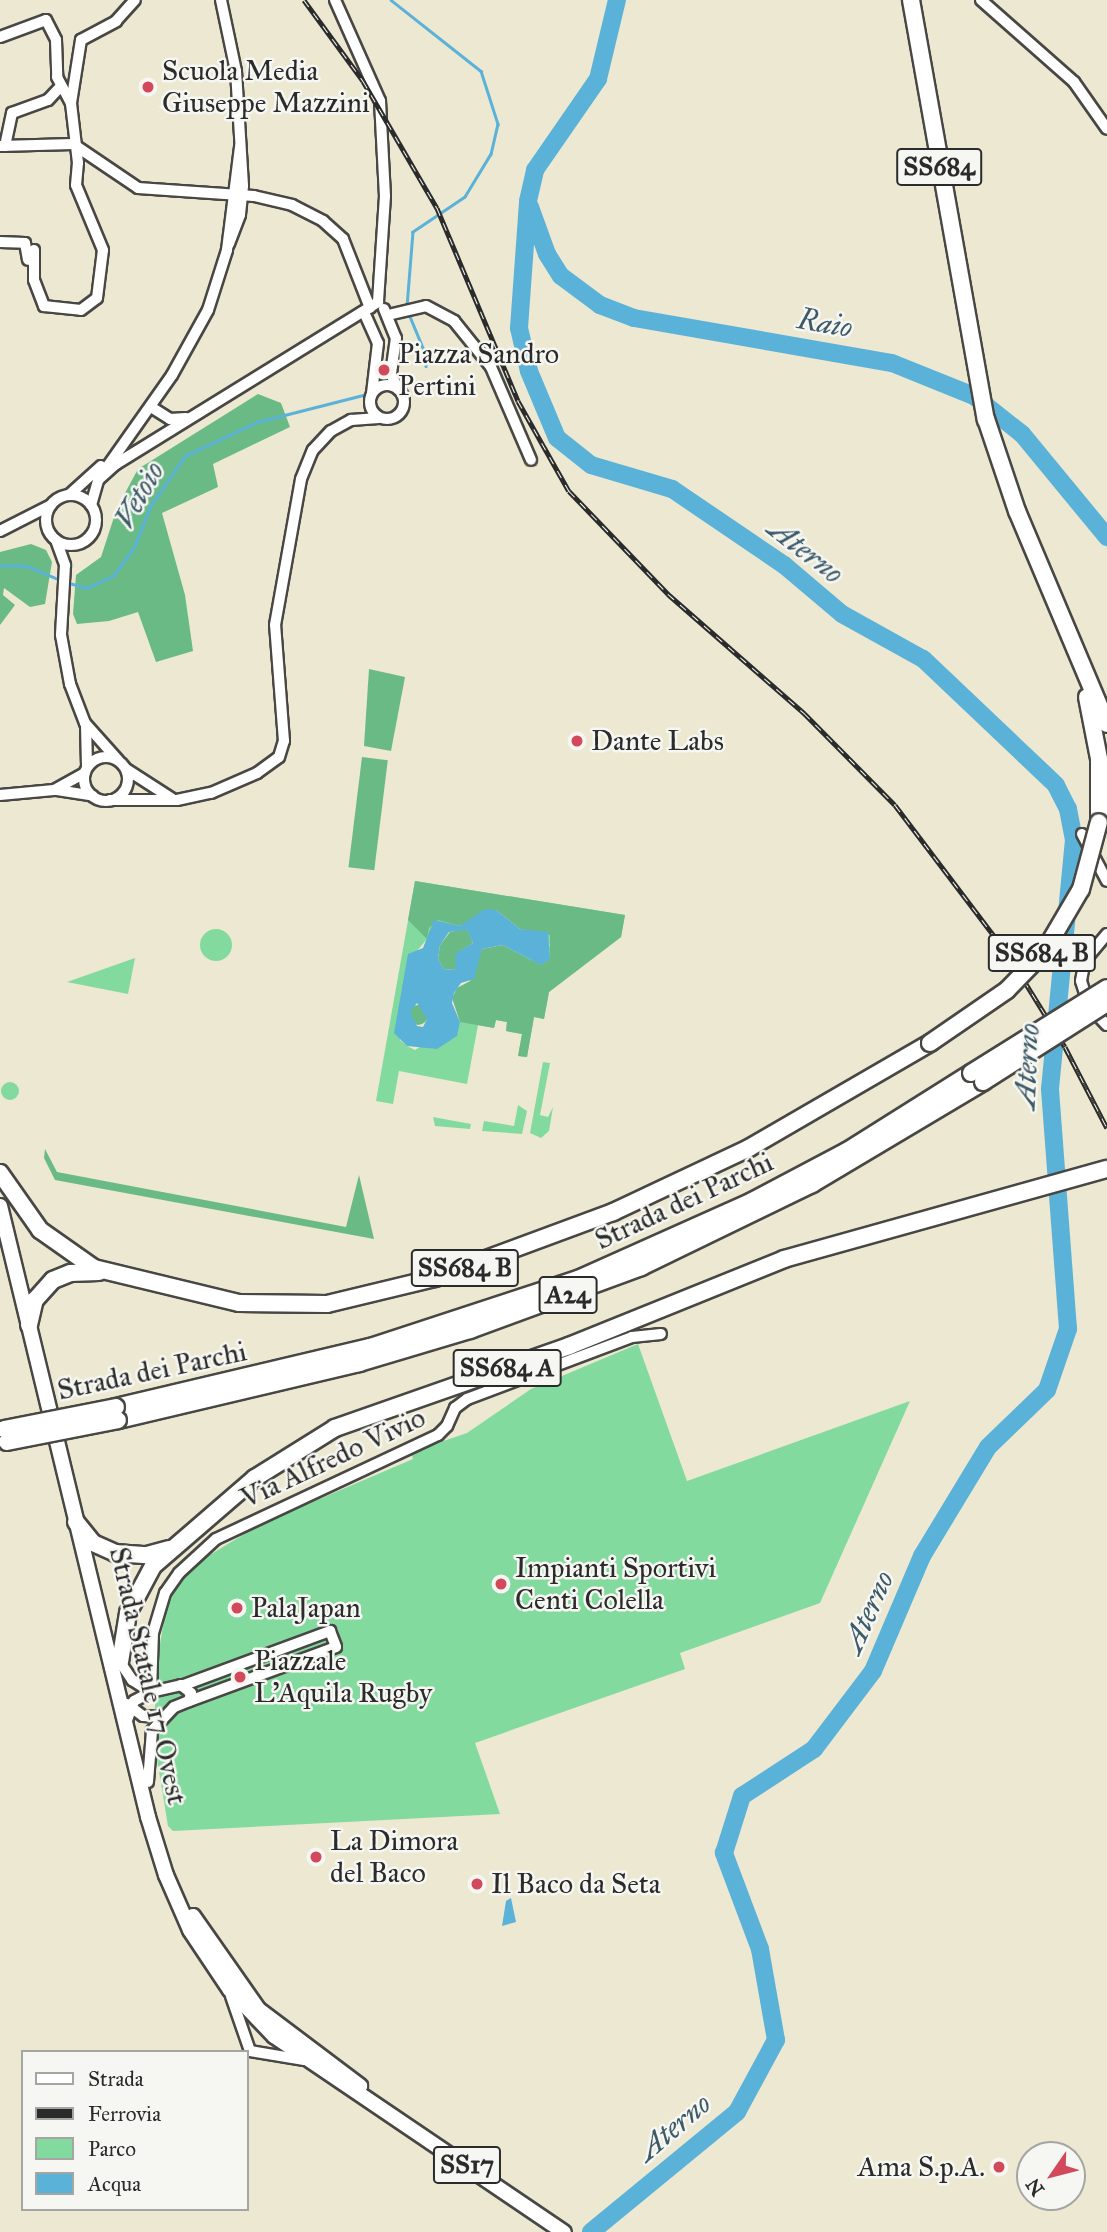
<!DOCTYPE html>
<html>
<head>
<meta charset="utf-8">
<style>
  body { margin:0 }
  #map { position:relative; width:1107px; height:2232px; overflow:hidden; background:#ece8d1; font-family:"IM FELL Great Primer",serif }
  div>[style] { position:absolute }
  .green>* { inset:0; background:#83da9e }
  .round { border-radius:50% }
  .forest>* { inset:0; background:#6aba85; transform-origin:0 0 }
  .water>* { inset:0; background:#5bb2d8 }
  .stream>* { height:2.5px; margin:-1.25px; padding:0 1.25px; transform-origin:1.25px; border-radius:1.25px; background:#5bb2d8 }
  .river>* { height:18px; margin:-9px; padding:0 9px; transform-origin:9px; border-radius:9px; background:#5bb2d8 }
  .roads { filter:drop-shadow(2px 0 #484744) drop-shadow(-2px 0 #484744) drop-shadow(0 2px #484744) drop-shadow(0 -2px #484744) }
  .minor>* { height:10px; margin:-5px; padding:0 5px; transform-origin:5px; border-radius:5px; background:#fff }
  .minor>.ring { margin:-5px; padding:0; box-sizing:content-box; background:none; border:10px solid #fff; border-radius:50% }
  .major>* { height:14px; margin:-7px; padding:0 7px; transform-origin:7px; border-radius:7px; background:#fff }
  .highway>* { height:16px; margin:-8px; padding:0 8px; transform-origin:8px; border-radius:8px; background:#fff }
  .rail>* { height:5px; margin-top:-2.5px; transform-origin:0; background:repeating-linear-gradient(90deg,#f6f6f2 0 8px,#2b2b2b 0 16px); box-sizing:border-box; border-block:2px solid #2b2b2b }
  .bridges { filter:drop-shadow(2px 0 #484744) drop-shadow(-2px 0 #484744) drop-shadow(0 2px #484744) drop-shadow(0 -2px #484744) }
  .highway-bridge>* { height:16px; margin:-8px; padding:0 8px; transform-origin:8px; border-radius:8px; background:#fff }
  .dots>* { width:19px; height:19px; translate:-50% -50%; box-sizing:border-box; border:4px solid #f6f6f2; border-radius:50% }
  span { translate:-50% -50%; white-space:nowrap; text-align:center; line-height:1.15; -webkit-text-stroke:5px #f6f6f2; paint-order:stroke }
  .shield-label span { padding:2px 5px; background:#f6f6f2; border:2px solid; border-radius:5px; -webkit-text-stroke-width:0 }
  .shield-label { font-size:26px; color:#2b2b2b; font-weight:700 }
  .poi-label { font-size:28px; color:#2b2b2b }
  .left { translate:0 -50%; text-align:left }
  .right { translate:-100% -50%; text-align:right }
  .street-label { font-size:28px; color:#2b2b2b }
  .water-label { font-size:30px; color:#3c5a68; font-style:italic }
  .legend { position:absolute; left:21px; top:2050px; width:228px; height:161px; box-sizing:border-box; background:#f6f6f2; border:2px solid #a5a5a2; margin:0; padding:9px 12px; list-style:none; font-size:21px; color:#2b2b2b }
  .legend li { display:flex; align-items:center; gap:14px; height:35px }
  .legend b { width:35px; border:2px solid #a5a5a2 }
  .north { position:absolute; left:1016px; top:2141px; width:70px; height:70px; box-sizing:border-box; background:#f6f6f2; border:2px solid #a5a5a2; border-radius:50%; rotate:235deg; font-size:19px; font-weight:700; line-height:28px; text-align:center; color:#2b2b2b }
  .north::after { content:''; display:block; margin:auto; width:24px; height:32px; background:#d1495b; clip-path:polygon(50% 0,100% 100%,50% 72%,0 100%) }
</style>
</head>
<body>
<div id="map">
  <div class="green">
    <i style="clip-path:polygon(evenodd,415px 881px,625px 915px,621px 937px,549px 992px,544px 1019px,534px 1017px,527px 1057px,518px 1056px,522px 1034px,506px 1031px,507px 1022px,496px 1020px,494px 1028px,478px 1025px,467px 1084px,399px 1071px,393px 1104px,376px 1101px,415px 881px,496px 910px,550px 945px,460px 1022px,415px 1050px,407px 1046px,400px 1040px,416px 952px,427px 939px,496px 910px)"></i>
    <i class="round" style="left:200px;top:929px;width:32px;height:32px"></i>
    <i style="clip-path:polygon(135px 958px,128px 994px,67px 982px)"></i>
    <i style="clip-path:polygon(543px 1062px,550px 1063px,540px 1115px,548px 1117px,553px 1107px,549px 1131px,541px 1138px,530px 1133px)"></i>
    <i class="round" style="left:1px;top:1082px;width:18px;height:18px"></i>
    <i style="clip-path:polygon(518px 1105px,527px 1111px,522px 1134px,482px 1131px,484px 1121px,514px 1126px)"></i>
    <i style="clip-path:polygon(433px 1117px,471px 1124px,470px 1129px,435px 1126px)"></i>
    <i style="clip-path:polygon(638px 1344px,687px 1481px,910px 1401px,820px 1603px,680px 1653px,685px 1669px,475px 1743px,500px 1814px,173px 1831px,168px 1826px,155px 1747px,155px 1674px,166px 1608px,180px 1580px,193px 1565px,261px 1524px,413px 1459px,411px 1452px,467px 1433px,531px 1389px)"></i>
  </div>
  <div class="forest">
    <i style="clip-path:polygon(258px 394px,281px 403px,290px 427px,213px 464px,218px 487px,162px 513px,185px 595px,193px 651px,156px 662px,138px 612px,109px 621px,77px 624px,73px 614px,76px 575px,101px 557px,117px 508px,138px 469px)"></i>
    <i style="clip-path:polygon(31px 544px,46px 550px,52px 562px,45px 604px,30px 607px,4px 588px,3px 595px,15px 605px,0 625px,0 552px)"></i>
    <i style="clip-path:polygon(369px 669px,405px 677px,391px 751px,364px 746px)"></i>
    <i style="left:362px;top:757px;width:26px;height:111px;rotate:7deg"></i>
    <i style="clip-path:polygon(415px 881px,625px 915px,621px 937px,549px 992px,544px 1019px,534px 1017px,527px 1057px,518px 1056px,522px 1034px,506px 1031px,507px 1022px,496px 1020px,494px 1028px,460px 1022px,452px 998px,457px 988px,470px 981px,482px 949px,503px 945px,541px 965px,550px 959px,550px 935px,520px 929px,496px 910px,460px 926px,438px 920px,429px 928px,427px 939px,408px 920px)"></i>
    <i style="clip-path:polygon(467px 929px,473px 943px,460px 951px,455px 970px,444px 969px,438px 959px,440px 945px,450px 932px)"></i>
    <i class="round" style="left:408px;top:1005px;width:20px;height:20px"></i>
    <i style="clip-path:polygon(45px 1149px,57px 1172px,346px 1227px,359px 1175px,374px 1239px,55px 1180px,44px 1158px)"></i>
  </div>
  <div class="water">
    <i style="clip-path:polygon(evenodd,485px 909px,496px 910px,520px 929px,548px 932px,550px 959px,541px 965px,503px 945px,482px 949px,474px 979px,461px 983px,454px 993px,452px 1003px,460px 1022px,457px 1036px,437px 1049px,407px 1046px,394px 1033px,408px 954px,423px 948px,434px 920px,460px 926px,485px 909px,467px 930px,473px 943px,456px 953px,455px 970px,444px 969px,438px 959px,440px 945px,449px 932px,467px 930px,485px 909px,417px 1003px,427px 1019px,423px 1027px,417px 1026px,410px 1012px,417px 1003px)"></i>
    <i style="clip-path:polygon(511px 1898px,516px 1922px,502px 1926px,506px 1901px)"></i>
  </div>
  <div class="stream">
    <i style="left:391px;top:0;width:115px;rotate:38.3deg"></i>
    <i style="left:481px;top:71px;width:56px;rotate:72.2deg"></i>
    <i style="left:498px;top:124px;width:31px;rotate:103deg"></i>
    <i style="left:491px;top:154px;width:50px;rotate:121.2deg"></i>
    <i style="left:465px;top:197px;width:63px;rotate:146.1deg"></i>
    <i style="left:413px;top:232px;width:75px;rotate:94.6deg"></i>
    <i style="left:409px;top:314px;width:44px;rotate:67.5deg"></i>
    <i style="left:426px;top:355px;width:11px;rotate:90deg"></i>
    <i style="left:0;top:565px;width:27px;rotate:2deg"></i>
    <i style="left:27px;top:566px;width:36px;rotate:23deg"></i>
    <i style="left:66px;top:582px;width:22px;rotate:16deg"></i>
    <i style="left:87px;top:588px;width:29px;rotate:-25deg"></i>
    <i style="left:113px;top:576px;width:36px;rotate:-54deg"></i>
    <i style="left:134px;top:547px;width:45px;rotate:-68deg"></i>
    <i style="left:151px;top:505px;width:60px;rotate:-55.2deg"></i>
    <i style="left:185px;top:456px;width:80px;rotate:-25.3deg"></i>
    <i style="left:257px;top:422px;width:109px;rotate:-14.3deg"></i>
  </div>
  <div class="river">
    <i style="left:530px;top:207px;width:50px;rotate:70.1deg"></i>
    <i style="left:547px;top:254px;width:26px;rotate:58deg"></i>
    <i style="left:561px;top:276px;width:49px;rotate:36.6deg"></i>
    <i style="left:600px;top:305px;width:36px;rotate:21deg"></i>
    <i style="left:634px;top:318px;width:262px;rotate:9.9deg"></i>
    <i style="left:892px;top:363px;width:88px;rotate:21.9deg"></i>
    <i style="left:974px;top:396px;width:61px;rotate:38.4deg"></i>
    <i style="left:1022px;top:434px;width:134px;rotate:50.5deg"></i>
    <i style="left:591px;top:2232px;width:189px;rotate:-39.4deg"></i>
    <i style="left:737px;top:2112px;width:82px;rotate:-61.6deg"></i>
    <i style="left:776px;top:2040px;width:92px;rotate:-100deg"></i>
    <i style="left:760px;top:1949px;width:103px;rotate:-110.6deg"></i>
    <i style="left:724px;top:1853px;width:60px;rotate:-72.5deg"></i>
    <i style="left:742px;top:1796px;width:86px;rotate:-33.1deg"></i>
    <i style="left:814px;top:1749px;width:98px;rotate:-52.9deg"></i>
    <i style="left:873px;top:1671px;width:125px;rotate:-66.9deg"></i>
    <i style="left:922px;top:1556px;width:127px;rotate:-58.8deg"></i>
    <i style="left:988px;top:1447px;width:82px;rotate:-44deg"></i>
    <i style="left:1047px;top:1390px;width:65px;rotate:-71deg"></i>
    <i style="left:1068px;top:1329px;width:241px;rotate:-94.3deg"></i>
    <i style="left:1050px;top:1089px;width:250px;rotate:-84.5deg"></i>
    <i style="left:1074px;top:840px;width:32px;rotate:-101deg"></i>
    <i style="left:1068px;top:809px;width:27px;rotate:-117deg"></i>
    <i style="left:1056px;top:785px;width:183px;rotate:-136.5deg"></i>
    <i style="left:923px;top:659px;width:93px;rotate:-150.9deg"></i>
    <i style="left:842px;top:614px;width:76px;rotate:-139.8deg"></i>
    <i style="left:784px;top:565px;width:135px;rotate:-145.8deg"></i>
    <i style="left:672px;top:489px;width:84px;rotate:-163.5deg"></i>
    <i style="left:591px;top:465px;width:43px;rotate:-141.5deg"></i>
    <i style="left:557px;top:438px;width:73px;rotate:-112.7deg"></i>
    <i style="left:529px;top:371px;width:44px;rotate:-103.1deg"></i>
    <i style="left:519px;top:328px;width:127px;rotate:-85.9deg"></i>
    <i style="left:528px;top:201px;width:32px;rotate:-77deg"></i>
    <i style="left:535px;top:170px;width:111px;rotate:-55.3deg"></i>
    <i style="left:598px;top:79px;width:81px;rotate:-76.5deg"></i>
  </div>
  <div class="roads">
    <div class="minor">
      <i style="left:221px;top:0;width:73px;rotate:78.1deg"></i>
      <i style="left:236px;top:71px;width:115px;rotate:86.5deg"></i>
      <i style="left:243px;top:186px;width:29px;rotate:96deg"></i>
      <i style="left:240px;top:215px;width:31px;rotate:111deg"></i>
      <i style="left:335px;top:0;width:111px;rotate:66deg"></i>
      <i style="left:380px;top:101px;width:95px;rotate:87deg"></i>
      <i style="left:385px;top:196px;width:106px;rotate:93.8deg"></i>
      <i style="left:981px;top:0;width:124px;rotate:41.4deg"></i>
      <i style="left:1074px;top:82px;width:57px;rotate:54.9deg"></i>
      <i style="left:0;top:37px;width:49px;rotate:-20.3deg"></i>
      <i style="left:46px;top:20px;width:22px;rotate:63deg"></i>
      <i style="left:56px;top:40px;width:37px;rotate:88deg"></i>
      <i style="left:57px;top:77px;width:30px;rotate:62deg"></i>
      <i style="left:0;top:146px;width:73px;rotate:-1.6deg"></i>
      <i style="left:73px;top:144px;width:78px;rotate:34.1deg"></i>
      <i style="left:138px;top:188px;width:116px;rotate:3.9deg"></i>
      <i style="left:254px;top:196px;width:39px;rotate:13deg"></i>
      <i style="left:292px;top:205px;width:35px;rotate:27deg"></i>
      <i style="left:323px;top:221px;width:27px;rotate:42deg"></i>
      <i style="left:343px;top:239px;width:74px;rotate:68.6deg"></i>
      <i style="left:5px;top:146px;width:34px;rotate:-78deg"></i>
      <i style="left:12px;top:113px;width:38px;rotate:-20deg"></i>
      <i style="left:48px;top:100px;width:19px;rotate:-47deg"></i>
      <i style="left:0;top:242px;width:25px;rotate:2deg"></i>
      <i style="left:25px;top:243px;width:17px;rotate:80deg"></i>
      <i style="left:34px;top:250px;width:30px;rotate:90deg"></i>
      <i style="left:34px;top:280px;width:28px;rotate:69deg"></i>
      <i style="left:44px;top:306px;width:37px;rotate:6deg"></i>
      <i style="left:81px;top:310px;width:20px;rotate:-37deg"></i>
      <i style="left:97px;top:298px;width:48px;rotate:-82.9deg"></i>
      <i style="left:103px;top:250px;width:70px;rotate:-112.6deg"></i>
      <i style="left:76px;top:185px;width:22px;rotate:-85deg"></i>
      <i style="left:78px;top:163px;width:60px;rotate:-96.7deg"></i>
      <i style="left:71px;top:103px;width:64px;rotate:-81deg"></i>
      <i style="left:81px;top:40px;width:40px;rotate:-28deg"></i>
      <i style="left:116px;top:21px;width:28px;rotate:-48deg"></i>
      <i style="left:384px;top:309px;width:31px;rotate:68deg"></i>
      <i style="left:396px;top:338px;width:36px;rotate:98deg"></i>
      <i style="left:391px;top:374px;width:17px;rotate:65deg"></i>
      <i style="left:364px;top:312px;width:34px;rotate:66deg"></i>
      <i style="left:378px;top:343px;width:50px;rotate:96.8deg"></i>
      <i style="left:388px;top:315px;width:39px;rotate:-13deg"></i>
      <i style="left:426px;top:306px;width:32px;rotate:28deg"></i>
      <i style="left:454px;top:321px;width:59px;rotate:51.2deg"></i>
      <i style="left:491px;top:367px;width:101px;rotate:66.7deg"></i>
      <i class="ring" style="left:370px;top:385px;width:24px;height:24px"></i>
      <i style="left:151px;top:407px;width:22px;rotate:32deg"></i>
      <i style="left:170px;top:419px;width:16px;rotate:-4deg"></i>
      <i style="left:98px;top:480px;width:128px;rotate:-54.8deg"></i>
      <i style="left:172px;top:375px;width:74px;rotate:-61deg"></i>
      <i style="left:208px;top:310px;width:63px;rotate:-72.4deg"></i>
      <i style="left:227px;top:250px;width:104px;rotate:-82.8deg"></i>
      <i style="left:69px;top:495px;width:43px;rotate:-42.2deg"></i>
      <i class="ring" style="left:46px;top:495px;width:40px;height:40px"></i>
      <i style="left:91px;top:505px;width:26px;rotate:-74deg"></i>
      <i style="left:98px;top:480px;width:24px;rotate:-42deg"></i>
      <i style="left:116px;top:464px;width:308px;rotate:-31.7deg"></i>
      <i style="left:0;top:531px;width:57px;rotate:-27deg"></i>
      <i style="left:56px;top:540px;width:27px;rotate:70deg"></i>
      <i style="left:65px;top:565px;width:70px;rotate:93.3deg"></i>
      <i style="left:61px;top:635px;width:50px;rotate:79.6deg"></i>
      <i style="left:70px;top:684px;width:42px;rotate:69deg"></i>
      <i style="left:85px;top:723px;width:50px;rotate:48.3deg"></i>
      <i style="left:86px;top:725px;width:42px;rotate:88.6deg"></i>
      <i class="ring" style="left:84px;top:757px;width:34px;height:34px"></i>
      <i style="left:126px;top:769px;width:54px;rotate:32.8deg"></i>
      <i style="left:57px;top:790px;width:36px;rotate:9deg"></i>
      <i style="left:0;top:795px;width:54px;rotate:-5.3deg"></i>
      <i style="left:54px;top:790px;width:35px;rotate:-29deg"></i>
      <i style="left:110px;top:800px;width:67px"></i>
      <i style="left:177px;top:800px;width:35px;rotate:-12deg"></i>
      <i style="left:211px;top:793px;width:50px;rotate:-23.5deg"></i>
      <i style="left:257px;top:773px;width:27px;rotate:-36deg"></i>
      <i style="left:279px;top:757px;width:17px;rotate:-73deg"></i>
      <i style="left:284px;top:741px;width:116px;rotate:-94.4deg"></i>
      <i style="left:275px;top:625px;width:148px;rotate:-79.9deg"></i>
      <i style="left:301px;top:479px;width:31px;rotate:-68deg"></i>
      <i style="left:313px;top:450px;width:26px;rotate:-47deg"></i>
      <i style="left:331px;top:431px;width:23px;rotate:-29deg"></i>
      <i style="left:351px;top:420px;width:28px;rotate:-4deg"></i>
      <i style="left:1082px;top:834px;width:53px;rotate:62deg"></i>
      <i style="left:1107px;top:934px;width:34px;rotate:130deg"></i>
      <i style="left:1085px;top:960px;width:21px;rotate:101deg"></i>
      <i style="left:1081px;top:981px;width:26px;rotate:72deg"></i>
      <i style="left:1089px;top:1006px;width:26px;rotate:47deg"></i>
      <i style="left:120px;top:1662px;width:22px;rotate:56deg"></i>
      <i style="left:132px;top:1680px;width:22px;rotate:32deg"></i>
      <i style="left:151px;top:1692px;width:31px;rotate:-13deg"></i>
      <i style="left:181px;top:1685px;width:13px;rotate:39deg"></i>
      <i style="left:191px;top:1693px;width:8px;rotate:104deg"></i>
      <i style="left:189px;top:1701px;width:16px;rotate:158deg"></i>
      <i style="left:174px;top:1707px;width:33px;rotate:133deg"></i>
      <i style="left:152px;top:1731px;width:51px;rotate:94.5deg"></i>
      <i style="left:184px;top:1685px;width:156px;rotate:-20.3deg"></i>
      <i style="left:330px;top:1631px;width:17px;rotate:69deg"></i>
      <i style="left:336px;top:1647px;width:157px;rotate:159.8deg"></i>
      <i style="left:127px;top:1704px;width:20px;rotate:37deg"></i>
      <i style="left:143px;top:1716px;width:19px;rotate:3deg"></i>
      <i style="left:126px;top:1723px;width:23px;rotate:-70deg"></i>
      <i style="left:134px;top:1701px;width:19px;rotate:-28deg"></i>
      <i style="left:151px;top:1692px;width:59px;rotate:-88.1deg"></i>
      <i style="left:153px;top:1633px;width:42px;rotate:-73.3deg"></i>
      <i style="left:165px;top:1593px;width:24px;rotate:-55deg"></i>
      <i style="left:179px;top:1573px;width:50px;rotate:-42.6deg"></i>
      <i style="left:216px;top:1539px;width:245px;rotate:-25.1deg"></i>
      <i style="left:438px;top:1435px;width:13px;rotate:-45deg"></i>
      <i style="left:447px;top:1426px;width:20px;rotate:-66deg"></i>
      <i style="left:455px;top:1408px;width:15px;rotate:-37deg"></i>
      <i style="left:467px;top:1399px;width:176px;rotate:-20.6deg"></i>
      <i style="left:632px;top:1337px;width:29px;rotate:-6deg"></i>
      <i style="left:231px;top:1996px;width:58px;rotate:70.9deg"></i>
      <i style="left:250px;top:2051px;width:55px;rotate:9.5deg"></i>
    </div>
    <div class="major">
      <i style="left:0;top:1206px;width:629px;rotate:76.38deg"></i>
      <i style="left:148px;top:1817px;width:61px;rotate:72.8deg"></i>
      <i style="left:166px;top:1875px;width:60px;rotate:66.4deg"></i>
      <i style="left:190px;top:1930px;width:72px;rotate:56.3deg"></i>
      <i style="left:230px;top:1990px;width:64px;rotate:46.3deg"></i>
      <i style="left:274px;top:2036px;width:350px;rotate:34.1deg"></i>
      <i style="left:193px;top:1916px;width:113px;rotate:55deg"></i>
      <i style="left:258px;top:2009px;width:128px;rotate:37deg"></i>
    </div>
    <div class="highway">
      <i style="left:911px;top:0;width:426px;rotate:79.9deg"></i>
      <i style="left:986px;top:419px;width:97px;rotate:71.4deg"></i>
      <i style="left:1017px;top:511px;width:231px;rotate:67.1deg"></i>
      <i style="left:1087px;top:697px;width:63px;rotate:79deg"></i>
      <i style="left:1099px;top:759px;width:63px;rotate:90deg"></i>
      <i style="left:0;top:1173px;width:70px;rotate:54.9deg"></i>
      <i style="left:40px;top:1230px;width:66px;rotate:35.1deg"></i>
      <i style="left:94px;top:1268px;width:149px;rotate:13.6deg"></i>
      <i style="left:239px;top:1303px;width:88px;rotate:0.7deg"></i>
      <i style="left:327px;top:1304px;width:111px;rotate:-13.5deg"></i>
      <i style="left:435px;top:1278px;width:190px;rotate:-20.3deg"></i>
      <i style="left:613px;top:1212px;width:150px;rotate:-25.2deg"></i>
      <i style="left:749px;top:1148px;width:209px;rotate:-30.1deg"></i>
      <i style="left:29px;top:1325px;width:26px;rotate:-77deg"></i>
      <i style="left:35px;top:1300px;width:27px;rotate:-48deg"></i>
      <i style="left:53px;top:1280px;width:18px;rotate:-22deg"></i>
      <i style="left:70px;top:1273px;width:29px;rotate:-2deg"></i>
      <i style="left:116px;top:1407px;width:261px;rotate:-13.3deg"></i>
      <i style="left:370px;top:1347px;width:219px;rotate:-18.1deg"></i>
      <i style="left:578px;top:1279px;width:191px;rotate:-24.1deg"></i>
      <i style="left:752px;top:1201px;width:107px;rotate:-27.8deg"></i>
      <i style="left:847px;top:1151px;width:146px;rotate:-32.2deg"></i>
      <i style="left:118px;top:1420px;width:248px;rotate:-13.3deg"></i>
      <i style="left:359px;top:1363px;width:116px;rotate:-16.6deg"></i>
      <i style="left:470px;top:1330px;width:182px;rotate:-20.2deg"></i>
      <i style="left:641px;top:1267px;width:190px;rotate:-25.9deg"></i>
      <i style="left:812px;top:1184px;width:199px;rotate:-30.8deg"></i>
      <i style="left:76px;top:1522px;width:27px;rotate:51deg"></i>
      <i style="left:93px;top:1543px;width:24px;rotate:24deg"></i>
      <i style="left:115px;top:1553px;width:32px;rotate:4deg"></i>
      <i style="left:147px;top:1555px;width:23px;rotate:-15deg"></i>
      <i style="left:120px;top:1662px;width:50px;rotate:-80.7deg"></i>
      <i style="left:128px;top:1613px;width:53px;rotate:-62deg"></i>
      <i style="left:153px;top:1566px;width:135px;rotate:-40.8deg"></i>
      <i style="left:255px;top:1478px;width:94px;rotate:-32deg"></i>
      <i style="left:335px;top:1428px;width:248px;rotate:-19.3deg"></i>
      <i style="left:569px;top:1346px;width:232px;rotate:-22deg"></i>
      <i style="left:784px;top:1259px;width:335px;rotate:-15.6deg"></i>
    </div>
  </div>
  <div class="rail">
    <i style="left:304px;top:0;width:100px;rotate:53.9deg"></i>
    <i style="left:363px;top:81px;width:147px;rotate:59.8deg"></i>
    <i style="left:437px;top:208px;width:209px;rotate:67.2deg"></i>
    <i style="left:518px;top:401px;width:103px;rotate:60.5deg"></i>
    <i style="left:569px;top:491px;width:143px;rotate:46.1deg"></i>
    <i style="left:668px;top:594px;width:181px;rotate:41.2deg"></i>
    <i style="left:804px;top:713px;width:129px;rotate:45.3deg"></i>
    <i style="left:895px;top:805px;width:186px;rotate:52.9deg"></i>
    <i style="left:1007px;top:953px;width:110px;rotate:58.3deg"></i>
    <i style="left:1065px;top:1047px;width:91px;rotate:62.6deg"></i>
  </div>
  <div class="bridges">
    <div class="highway-bridge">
      <i style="left:930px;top:1043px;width:93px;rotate:-34.5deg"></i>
      <i style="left:1007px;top:990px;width:53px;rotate:-45.8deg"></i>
      <i style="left:1044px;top:952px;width:73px;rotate:-59.6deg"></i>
      <i style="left:1081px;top:889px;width:69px;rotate:-75deg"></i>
      <i style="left:971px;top:1073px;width:160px;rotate:-32deg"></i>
      <i style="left:983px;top:1082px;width:147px;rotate:-32.5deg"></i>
      <i style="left:4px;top:1429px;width:114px;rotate:-11.1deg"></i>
      <i style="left:7px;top:1442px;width:113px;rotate:-11.2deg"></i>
    </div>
  </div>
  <div class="dots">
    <i style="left:148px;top:87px;background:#d1495b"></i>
    <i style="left:384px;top:370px;background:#d1495b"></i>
    <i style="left:577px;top:741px;background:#d1495b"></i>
    <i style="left:501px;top:1584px;background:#d1495b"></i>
    <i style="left:237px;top:1608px;background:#d1495b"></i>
    <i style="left:240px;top:1677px;background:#d1495b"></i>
    <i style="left:316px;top:1857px;background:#d1495b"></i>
    <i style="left:477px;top:1884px;background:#d1495b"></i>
    <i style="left:999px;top:2167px;background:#d1495b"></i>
  </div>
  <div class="shield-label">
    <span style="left:939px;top:167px">SS684</span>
    <span style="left:1042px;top:953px">SS684 B</span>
    <span style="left:465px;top:1268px">SS684 B</span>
    <span style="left:568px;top:1295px">A24</span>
    <span style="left:507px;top:1368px">SS684 A</span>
    <span style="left:467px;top:2165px">SS17</span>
  </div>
  <div class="poi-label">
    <span class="left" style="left:162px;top:87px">Scuola Media<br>Giuseppe Mazzini</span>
    <span class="left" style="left:398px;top:370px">Piazza Sandro<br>Pertini</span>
    <span class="left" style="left:591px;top:741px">Dante Labs</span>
    <span class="left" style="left:515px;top:1584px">Impianti Sportivi<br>Centi Colella</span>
    <span class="left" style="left:251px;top:1608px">PalaJapan</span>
    <span class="left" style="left:254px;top:1677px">Piazzale<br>L'Aquila Rugby</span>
    <span class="left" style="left:330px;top:1857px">La Dimora<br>del Baco</span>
    <span class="left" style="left:491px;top:1884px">Il Baco da Seta</span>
    <span class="right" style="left:985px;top:2167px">Ama S.p.A.</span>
  </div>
  <div class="street-label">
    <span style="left:684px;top:1201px;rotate:-25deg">Strada dei Parchi</span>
    <span style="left:152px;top:1371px;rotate:-12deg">Strada dei Parchi</span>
    <span style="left:333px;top:1458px;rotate:-25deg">Via Alfredo Vivio</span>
    <span style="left:148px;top:1676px;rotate:77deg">Strada Statale 17 Ovest</span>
  </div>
  <div class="water-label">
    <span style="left:825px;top:323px;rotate:10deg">Raio</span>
    <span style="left:139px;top:495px;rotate:-61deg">Vetoio</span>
    <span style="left:806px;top:551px;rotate:38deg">Aterno</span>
    <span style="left:1027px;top:1066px;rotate:-87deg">Aterno</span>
    <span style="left:868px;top:1612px;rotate:-66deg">Aterno</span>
    <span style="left:674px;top:2127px;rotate:-40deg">Aterno</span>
  </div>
  <ul class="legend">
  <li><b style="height:9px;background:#fff"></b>Strada</li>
  <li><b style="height:9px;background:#2b2b2b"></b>Ferrovia</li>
  <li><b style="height:19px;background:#83da9e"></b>Parco</li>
  <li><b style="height:19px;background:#5bb2d8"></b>Acqua</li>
  </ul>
  <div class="north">N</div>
</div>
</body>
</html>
